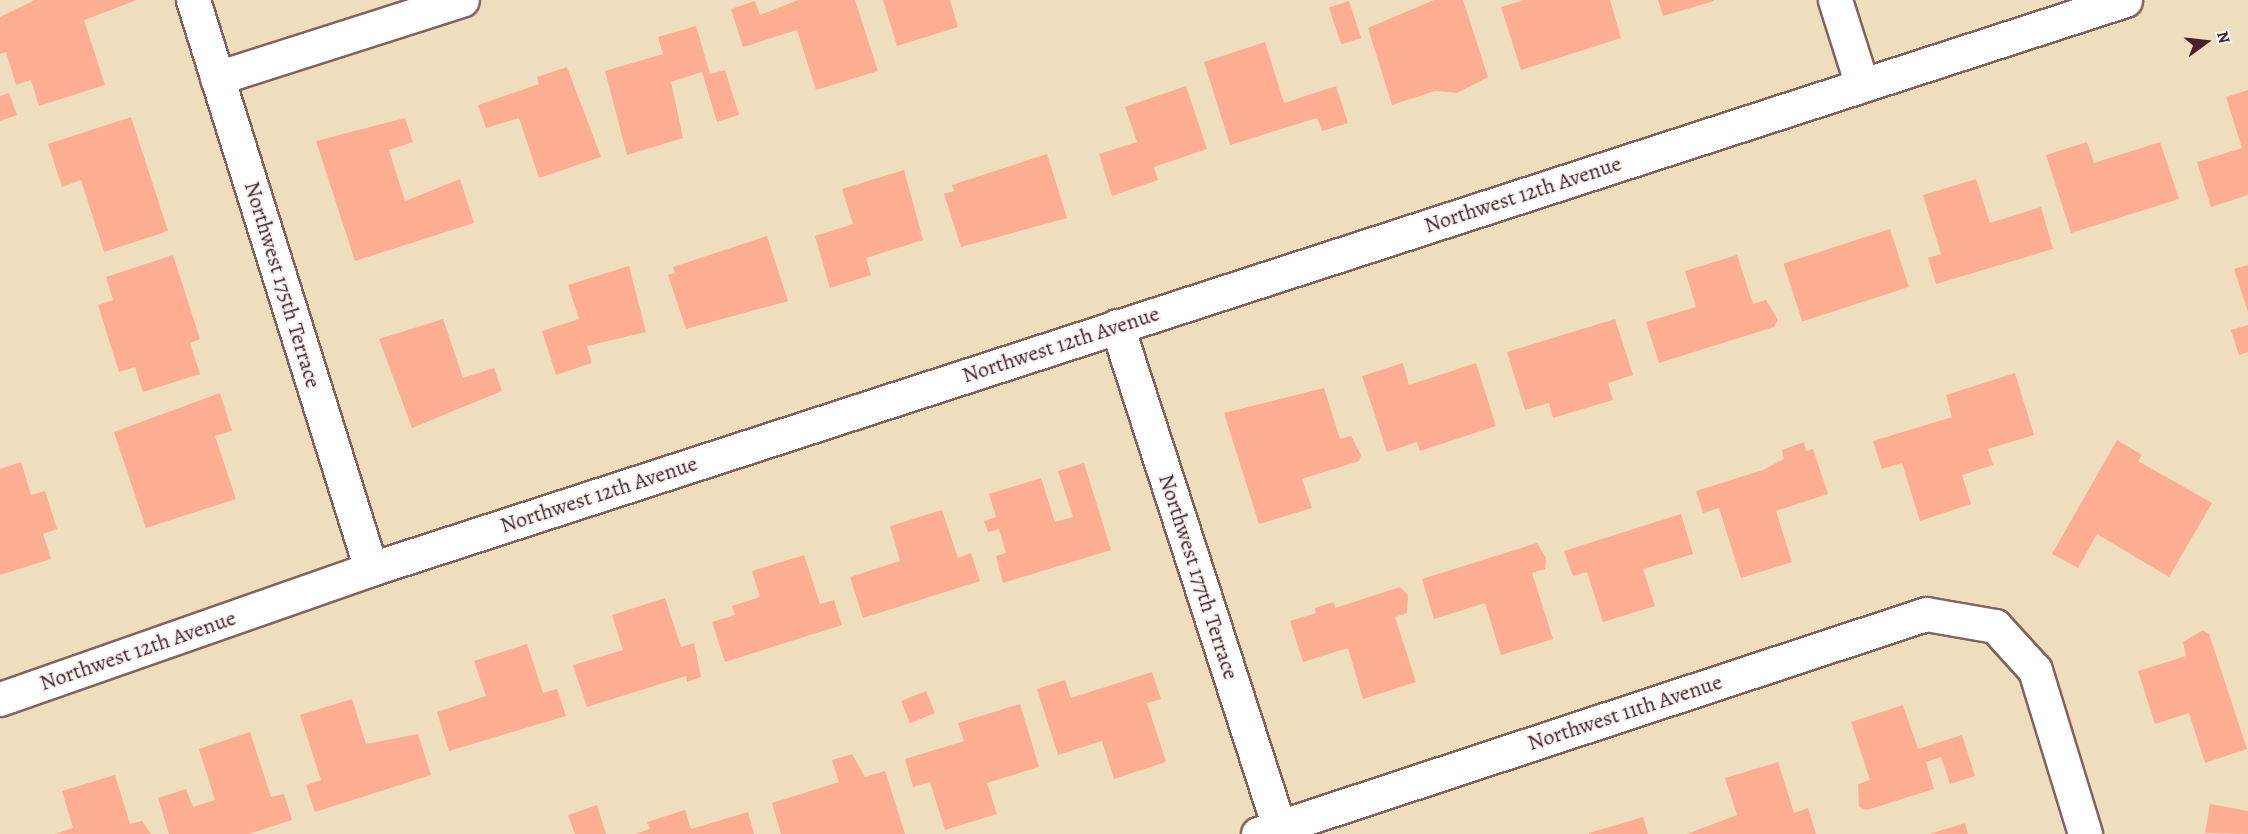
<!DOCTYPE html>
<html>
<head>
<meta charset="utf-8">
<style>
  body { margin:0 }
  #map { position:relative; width:2248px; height:834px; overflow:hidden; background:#efdebe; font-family:Alegreya,serif }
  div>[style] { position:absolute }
  .building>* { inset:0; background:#fdad92; transform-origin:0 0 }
  .roads { filter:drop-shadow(2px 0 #84625e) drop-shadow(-2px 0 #84625e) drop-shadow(0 2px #84625e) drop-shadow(0 -2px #84625e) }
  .minor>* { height:33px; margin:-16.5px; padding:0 16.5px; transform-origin:16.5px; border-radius:16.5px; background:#fff }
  span { translate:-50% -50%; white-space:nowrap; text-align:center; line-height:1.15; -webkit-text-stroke:4.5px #f6f6f2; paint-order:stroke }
  .street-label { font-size:22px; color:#4a1f2b }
  .north { position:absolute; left:2176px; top:12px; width:60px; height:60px; -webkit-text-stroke:4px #f6f6f2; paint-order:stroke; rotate:75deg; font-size:16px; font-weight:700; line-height:24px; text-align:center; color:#4a1f2b }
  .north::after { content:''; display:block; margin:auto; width:21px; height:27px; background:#4a1f2b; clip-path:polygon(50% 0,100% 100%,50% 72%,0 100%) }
</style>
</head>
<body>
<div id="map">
  <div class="building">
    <i style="clip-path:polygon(35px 0,137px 0,84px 20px,105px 85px,39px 106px,31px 80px,16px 85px,6px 52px,0 54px,0 17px)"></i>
    <i style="clip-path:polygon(798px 0,855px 0,878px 71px,816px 90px,797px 30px,743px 47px,731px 9px,755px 1px,760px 15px)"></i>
    <i style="clip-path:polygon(883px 0,950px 0,958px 27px,897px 46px)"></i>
    <i style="clip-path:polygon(1434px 0,1463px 0,1488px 77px,1457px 93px,1435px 91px,1392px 105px,1368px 28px)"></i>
    <i style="clip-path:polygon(1525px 0,1610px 0,1621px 38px,1521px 70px,1501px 7px)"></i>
    <i style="clip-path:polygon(1658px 0,1714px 0,1714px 1px,1663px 16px)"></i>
    <i style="left:1349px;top:1px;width:39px;height:21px;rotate:72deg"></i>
    <i style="clip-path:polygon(696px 26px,710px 74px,725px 70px,739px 115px,717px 122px,702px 72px,671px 82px,683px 138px,627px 155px,605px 71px,663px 54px,658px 37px)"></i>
    <i style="clip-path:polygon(1265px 42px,1284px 103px,1336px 86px,1348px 123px,1322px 131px,1317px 118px,1230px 145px,1204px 62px)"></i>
    <i style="clip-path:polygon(567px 67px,601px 157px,539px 178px,519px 118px,486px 128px,478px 105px,539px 84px,537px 77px)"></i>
    <i style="clip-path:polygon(1186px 86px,1207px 149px,1154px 167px,1158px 180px,1112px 196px,1099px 154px,1137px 142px,1125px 107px)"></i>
    <i style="clip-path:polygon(2248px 90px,2248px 195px,2211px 207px,2197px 162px,2242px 148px,2226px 97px)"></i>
    <i style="clip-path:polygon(9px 93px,17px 115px,0 121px,0 96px)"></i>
    <i style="clip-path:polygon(131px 117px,168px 231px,104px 252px,81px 180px,62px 187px,48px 144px)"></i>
    <i style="clip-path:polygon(405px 118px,413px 142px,389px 150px,405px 201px,460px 179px,474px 223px,355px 261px,316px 141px)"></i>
    <i style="clip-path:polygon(2087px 142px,2094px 163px,2160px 142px,2179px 199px,2071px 233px,2046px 155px)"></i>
    <i style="clip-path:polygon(1047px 154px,1067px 218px,961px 247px,944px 194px,954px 191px,952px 185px)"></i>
    <i style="clip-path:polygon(904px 170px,923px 240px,866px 258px,871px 275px,830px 288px,815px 236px,853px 224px,842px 189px)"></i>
    <i style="clip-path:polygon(1976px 179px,1990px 223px,2041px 207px,2053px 249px,1936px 284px,1928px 258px,1941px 254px,1923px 195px)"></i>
    <i style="left:1890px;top:229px;width:61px;height:112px;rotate:72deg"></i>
    <i style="clip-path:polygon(767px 236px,788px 301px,686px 329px,668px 275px,675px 273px,673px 267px)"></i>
    <i style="clip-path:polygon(173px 255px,200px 339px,190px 343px,200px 374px,143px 392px,135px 367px,119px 372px,98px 305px,113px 300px,106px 277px)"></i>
    <i style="clip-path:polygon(1737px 255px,1753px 304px,1766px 300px,1778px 320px,1774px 327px,1659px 363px,1646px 322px,1696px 307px,1685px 271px)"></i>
    <i style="clip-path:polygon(2248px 265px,2248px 312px,2234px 269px)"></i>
    <i style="clip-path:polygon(629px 266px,646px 332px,587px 346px,592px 363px,556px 375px,542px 331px,579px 319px,568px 285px)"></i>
    <i style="clip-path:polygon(443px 319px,463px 378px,494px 368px,502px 391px,412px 428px,379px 339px)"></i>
    <i style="clip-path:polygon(1615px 319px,1633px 375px,1608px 383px,1613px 400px,1553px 418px,1549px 403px,1525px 410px,1507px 352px)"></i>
    <i style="clip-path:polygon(2248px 325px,2248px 352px,2239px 355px,2231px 330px)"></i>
    <i style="clip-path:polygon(1403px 363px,1409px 385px,1476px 363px,1496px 426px,1420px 451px,1417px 442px,1387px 452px,1362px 376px)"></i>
    <i style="clip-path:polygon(2015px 373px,2034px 435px,1988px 449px,1993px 465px,1962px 475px,1971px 504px,1920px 521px,1902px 463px,1882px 469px,1873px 441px,1952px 417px,1946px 395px)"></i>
    <i style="clip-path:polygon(1324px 388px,1340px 439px,1351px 436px,1361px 455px,1359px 461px,1302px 479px,1312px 508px,1259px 524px,1224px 413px)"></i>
    <i style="clip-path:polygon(220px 393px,232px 431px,215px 436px,236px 499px,146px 528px,114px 432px)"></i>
    <i style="clip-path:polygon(2117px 440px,2142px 455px,2138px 461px,2212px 503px,2169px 577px,2097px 534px,2078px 568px,2052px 554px)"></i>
    <i style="clip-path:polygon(1804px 442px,1806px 451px,1813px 449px,1828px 494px,1776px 511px,1792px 562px,1741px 578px,1719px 508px,1703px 513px,1696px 491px,1763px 470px,1784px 459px,1782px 450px)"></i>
    <i style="clip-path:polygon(21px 462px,31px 495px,45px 491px,57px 529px,43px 534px,51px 559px,0 575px,0 469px)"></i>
    <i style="clip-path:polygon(1084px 463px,1111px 550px,1003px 583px,996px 556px,1006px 553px,999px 529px,988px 532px,984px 521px,996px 517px,989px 494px,1041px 478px,1055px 522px,1073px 517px,1058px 471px)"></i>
    <i style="clip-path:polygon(942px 510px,958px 558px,971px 553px,980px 581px,863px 618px,850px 577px,900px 561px,890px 526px)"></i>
    <i style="clip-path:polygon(1681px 514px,1693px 554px,1643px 569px,1655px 606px,1603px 622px,1587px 572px,1573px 576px,1564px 551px)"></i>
    <i style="clip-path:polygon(1537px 543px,1546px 558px,1545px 569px,1532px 573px,1553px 639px,1501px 655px,1485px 603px,1434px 619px,1422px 579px)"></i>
    <i style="clip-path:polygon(804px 555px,820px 604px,834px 600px,842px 625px,725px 662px,712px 622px,735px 615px,732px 606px,760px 597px,752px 571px)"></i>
    <i style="clip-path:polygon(1400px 587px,1408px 595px,1407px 613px,1395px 617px,1416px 682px,1363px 699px,1348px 648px,1303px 662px,1290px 621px,1316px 613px,1315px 608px,1334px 602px,1335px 608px)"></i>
    <i style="clip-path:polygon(665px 598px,681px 647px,694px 643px,701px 677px,687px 682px,686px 676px,587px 707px,573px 665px,623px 650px,612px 615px)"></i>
    <i style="clip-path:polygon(2203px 630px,2209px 634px,2247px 749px,2205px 763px,2189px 713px,2155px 724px,2138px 671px,2186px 656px,2183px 642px)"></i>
    <i style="clip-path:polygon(527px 644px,543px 693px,557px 689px,566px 716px,449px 751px,437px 712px,486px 696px,474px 661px)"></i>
    <i style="clip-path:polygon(1152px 672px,1161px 699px,1147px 703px,1166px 762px,1114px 779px,1102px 741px,1058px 755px,1037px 689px,1065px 680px,1071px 698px)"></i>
    <i style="left:926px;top:691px;width:24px;height:27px;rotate:68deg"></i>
    <i style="clip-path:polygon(352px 699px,366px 744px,418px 734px,431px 775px,315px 812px,306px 785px,321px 780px,300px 715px)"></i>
    <i style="clip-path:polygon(1020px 704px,1039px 767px,987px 783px,997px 814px,945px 830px,930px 782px,913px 787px,905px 759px,964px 741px,958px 723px)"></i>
    <i style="clip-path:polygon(1903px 705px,1918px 749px,1962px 735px,1975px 776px,1950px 784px,1941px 757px,1926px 762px,1934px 789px,1867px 810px,1859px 807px,1858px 784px,1870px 780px,1851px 722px)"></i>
    <i style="clip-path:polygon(250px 732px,271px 797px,284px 794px,292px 820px,249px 834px,169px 834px,158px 798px,186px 789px,193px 807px,215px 800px,199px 749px)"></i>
    <i style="clip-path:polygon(852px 754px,865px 777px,885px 771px,905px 834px,781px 834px,772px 803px,839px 782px,832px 760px)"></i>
    <i style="clip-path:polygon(1778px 762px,1794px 813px,1808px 808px,1816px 834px,1687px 834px,1737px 815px,1725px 778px)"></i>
    <i style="clip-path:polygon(115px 775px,130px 824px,142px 821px,151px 834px,55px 834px,73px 828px,62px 791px)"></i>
    <i style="clip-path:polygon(2210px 804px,2248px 811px,2248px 834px,2205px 833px)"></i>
    <i style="clip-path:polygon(597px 805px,606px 834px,575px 834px,568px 815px)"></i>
    <i style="clip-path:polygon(685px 810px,691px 829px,748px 812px,754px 834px,635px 834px,650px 829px,647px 822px)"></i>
    <i style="clip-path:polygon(1643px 817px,1648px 834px,1589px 834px,1589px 833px)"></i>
    <i style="clip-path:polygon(1965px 823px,1968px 834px,1930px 834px,1936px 832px)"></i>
  </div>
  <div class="roads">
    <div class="minor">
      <i style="left:193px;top:0;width:596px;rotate:72.63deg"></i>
      <i style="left:1835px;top:0;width:89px;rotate:72.4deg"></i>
      <i style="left:217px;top:78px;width:257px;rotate:-17.7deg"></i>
      <i style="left:1117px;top:326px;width:527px;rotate:72.08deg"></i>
      <i style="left:0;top:699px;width:393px;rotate:-19.3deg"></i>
      <i style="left:371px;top:569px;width:1844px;rotate:-17.97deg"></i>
      <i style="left:1258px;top:834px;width:703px;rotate:-18.23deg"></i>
      <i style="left:1926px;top:614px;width:70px;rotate:9.9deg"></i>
      <i style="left:1995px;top:626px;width:59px;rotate:47.7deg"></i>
      <i style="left:2035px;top:670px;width:171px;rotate:73deg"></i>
    </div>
  </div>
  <div class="street-label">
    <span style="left:1523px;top:195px;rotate:-18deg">Northwest 12th Avenue</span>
    <span style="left:282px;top:285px;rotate:73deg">Northwest 175th Terrace</span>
    <span style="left:1061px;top:345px;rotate:-18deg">Northwest 12th Avenue</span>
    <span style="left:599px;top:495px;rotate:-18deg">Northwest 12th Avenue</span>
    <span style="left:1198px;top:577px;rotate:72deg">Northwest 177th Terrace</span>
    <span style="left:138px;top:651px;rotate:-19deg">Northwest 12th Avenue</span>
    <span style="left:1625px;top:713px;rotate:-18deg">Northwest 11th Avenue</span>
  </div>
  <div class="north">N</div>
</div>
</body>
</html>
